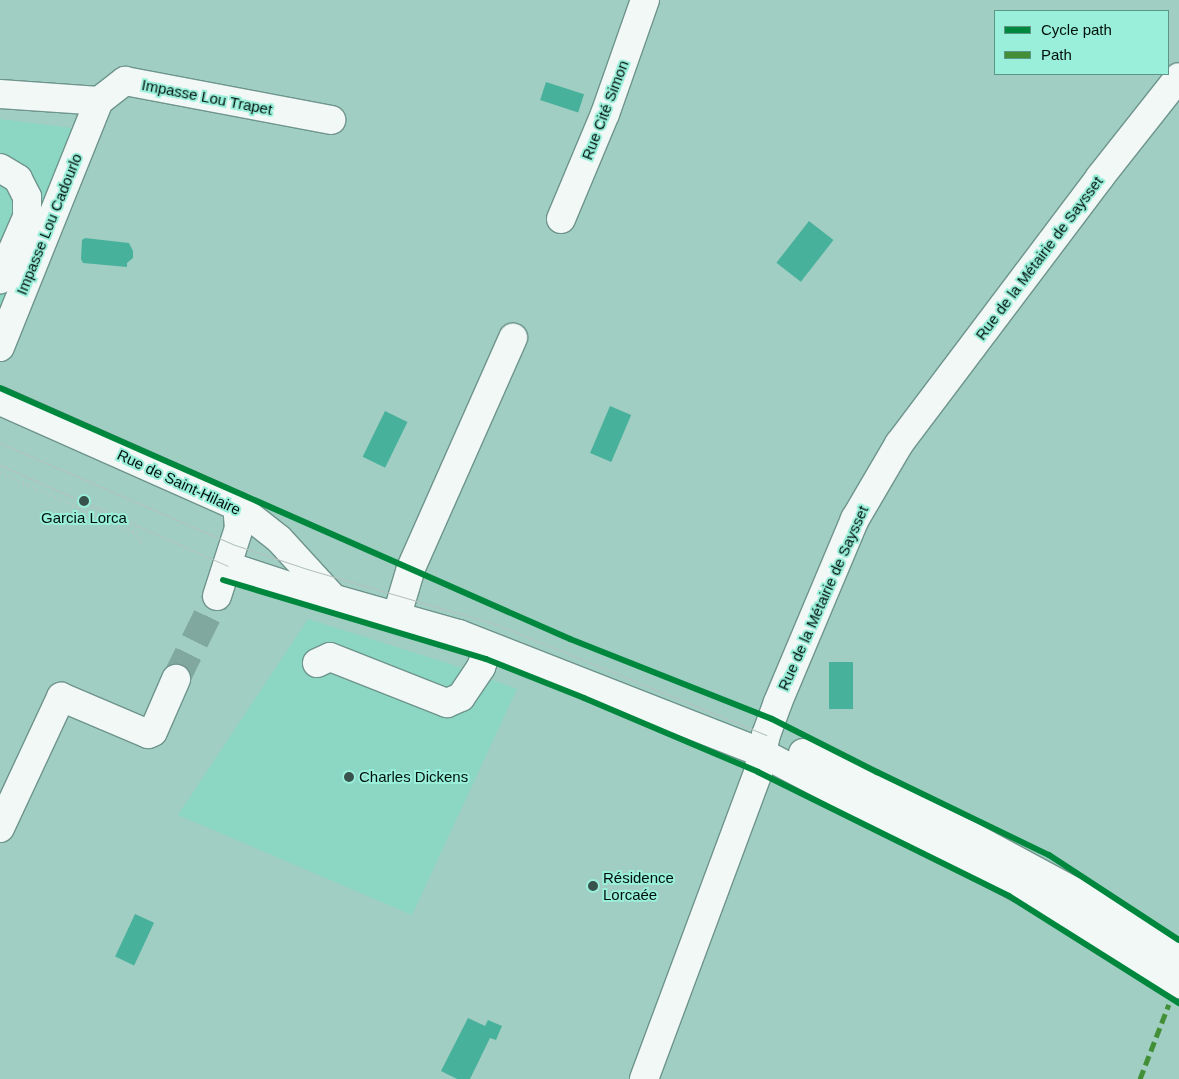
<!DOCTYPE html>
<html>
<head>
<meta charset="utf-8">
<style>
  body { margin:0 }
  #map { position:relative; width:1179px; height:1079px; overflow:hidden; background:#a0cec2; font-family:Arial,sans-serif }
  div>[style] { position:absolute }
  .built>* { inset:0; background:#8cd6c4 }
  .water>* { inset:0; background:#48b19c; transform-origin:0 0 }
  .minor-tunnel>* { height:28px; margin-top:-14px; transform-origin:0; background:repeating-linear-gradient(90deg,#80a89e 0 28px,transparent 0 42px) }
  .path>* { height:3px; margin-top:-1.5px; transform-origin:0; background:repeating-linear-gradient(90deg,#b9c6c2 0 1px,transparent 0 5px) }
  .roads { filter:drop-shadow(1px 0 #6e948b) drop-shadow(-1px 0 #6e948b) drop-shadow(0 1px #6e948b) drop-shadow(0 -1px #6e948b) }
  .minor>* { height:28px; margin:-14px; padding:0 14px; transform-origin:14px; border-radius:14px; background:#f1f8f6 }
  .tram>* { height:1px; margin:-0.5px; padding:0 0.5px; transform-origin:0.5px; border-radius:0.5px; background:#b4c1be }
  .quiet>* { height:5px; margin-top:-2.5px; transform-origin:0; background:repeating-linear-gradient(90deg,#428f38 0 10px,transparent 0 15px) }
  .cycleway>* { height:6px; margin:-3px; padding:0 3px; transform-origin:3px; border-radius:3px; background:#00873e }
  .dots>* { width:14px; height:14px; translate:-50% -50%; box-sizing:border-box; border:2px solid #99efd9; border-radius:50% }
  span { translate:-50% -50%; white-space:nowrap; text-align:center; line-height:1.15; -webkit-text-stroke:4px #99efd9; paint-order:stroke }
  .street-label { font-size:15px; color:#00110c }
  .poi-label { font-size:15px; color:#00110c }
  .left { translate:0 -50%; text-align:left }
  .legend { position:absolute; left:994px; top:10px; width:175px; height:65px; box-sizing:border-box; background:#99efd9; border:1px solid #5c9687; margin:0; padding:6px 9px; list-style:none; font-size:15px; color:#00110c }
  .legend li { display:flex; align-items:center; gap:10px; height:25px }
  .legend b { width:25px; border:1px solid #5c9687 }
</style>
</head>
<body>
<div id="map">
  <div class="built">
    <i style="clip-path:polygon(0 119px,80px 129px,0 316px)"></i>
    <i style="clip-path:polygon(308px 619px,447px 663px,517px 689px,412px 915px,178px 815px)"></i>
  </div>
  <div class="water">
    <i style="left:546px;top:82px;width:40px;height:19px;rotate:18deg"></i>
    <i style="left:809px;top:221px;width:31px;height:53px;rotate:38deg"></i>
    <i style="clip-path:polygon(85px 238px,129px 243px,133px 251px,133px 258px,127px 263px,127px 267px,83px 263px,81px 259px,82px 240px)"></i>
    <i style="left:610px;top:406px;width:23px;height:51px;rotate:23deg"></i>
    <i style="left:385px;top:411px;width:25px;height:51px;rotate:26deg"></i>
    <i style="left:829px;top:662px;width:24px;height:47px"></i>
    <i style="left:135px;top:914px;width:21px;height:47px;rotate:25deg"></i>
    <i style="clip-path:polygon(468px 1018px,485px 1026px,488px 1020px,502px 1026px,496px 1040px,490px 1038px,470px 1079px,457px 1079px,441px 1071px)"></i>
  </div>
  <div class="minor-tunnel">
    <i style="left:176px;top:679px;width:93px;rotate:-63.7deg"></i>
  </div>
  <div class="path">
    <i style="left:0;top:472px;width:149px;rotate:24.2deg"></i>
    <i style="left:136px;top:533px;width:13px;rotate:61deg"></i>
  </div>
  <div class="roads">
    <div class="minor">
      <i style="left:0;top:94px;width:99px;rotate:4deg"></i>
      <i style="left:99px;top:101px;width:33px;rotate:-38deg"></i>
      <i style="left:125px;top:81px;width:210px;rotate:10.7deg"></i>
      <i style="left:0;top:168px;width:21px;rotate:31deg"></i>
      <i style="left:18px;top:179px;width:20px;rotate:63deg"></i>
      <i style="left:27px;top:197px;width:20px;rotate:90deg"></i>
      <i style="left:27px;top:217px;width:68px;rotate:113.5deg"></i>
      <i style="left:561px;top:219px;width:114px;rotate:-67.3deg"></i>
      <i style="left:605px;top:114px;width:121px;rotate:-70.7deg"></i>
      <i style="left:0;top:347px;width:265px;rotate:-68.1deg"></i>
      <i style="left:0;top:401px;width:259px;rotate:23.9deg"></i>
      <i style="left:237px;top:506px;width:53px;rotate:38.2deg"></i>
      <i style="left:279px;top:539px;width:80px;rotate:47.5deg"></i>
      <i style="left:228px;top:566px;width:64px;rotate:18.2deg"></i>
      <i style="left:289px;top:586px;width:177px;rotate:15.8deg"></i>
      <i style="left:459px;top:634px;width:326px;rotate:21.4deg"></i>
      <i style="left:762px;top:753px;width:344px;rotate:27.7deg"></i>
      <i style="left:1067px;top:913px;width:133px;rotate:32.4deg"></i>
      <i style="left:217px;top:596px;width:71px;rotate:-72.1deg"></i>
      <i style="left:239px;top:528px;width:22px;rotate:-95deg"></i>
      <i style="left:397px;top:615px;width:49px;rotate:-73.4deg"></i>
      <i style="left:411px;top:568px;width:252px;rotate:-66.1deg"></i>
      <i style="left:317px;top:663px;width:14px;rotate:-25deg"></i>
      <i style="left:330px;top:657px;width:126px;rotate:21.5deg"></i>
      <i style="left:447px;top:703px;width:15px;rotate:-23deg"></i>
      <i style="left:461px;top:697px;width:36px;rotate:-56deg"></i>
      <i style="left:481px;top:667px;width:22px;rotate:-69deg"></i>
      <i style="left:803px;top:753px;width:185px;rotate:26.3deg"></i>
      <i style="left:969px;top:835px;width:120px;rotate:28.3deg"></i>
      <i style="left:1075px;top:892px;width:122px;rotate:31.2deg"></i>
      <i style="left:0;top:828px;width:145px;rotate:-65deg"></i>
      <i style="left:61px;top:697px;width:95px;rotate:23deg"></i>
      <i style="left:148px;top:734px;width:5px;rotate:-22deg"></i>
      <i style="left:153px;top:732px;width:58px;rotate:-66.5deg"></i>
      <i style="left:644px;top:1079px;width:327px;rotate:-69.6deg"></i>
      <i style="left:758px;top:772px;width:38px;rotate:-78deg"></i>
      <i style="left:766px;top:735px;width:35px;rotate:-70deg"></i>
      <i style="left:778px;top:702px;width:199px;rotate:-67.2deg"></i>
      <i style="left:855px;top:519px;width:87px;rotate:-59.6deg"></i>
      <i style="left:899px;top:444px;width:334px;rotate:-53deg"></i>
      <i style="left:1100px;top:177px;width:127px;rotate:-51.7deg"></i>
    </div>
  </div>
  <div class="tram">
    <i style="left:0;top:443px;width:256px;rotate:23.5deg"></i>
    <i style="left:235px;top:545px;width:76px;rotate:18.4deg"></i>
    <i style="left:307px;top:569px;width:199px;rotate:16.3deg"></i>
    <i style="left:498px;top:625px;width:290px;rotate:22.3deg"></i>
    <i style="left:0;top:465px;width:249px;rotate:23.9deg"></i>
  </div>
  <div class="quiet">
    <i style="left:1140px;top:1079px;width:80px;rotate:-68.9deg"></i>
  </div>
  <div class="cycleway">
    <i style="left:0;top:388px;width:623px;rotate:23.77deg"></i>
    <i style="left:570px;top:639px;width:217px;rotate:21.6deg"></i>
    <i style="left:772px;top:719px;width:118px;rotate:26.8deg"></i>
    <i style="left:877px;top:772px;width:191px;rotate:25.8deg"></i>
    <i style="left:1049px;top:855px;width:155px;rotate:33.2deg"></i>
    <i style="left:223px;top:580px;width:275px;rotate:16.7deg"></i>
    <i style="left:486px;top:659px;width:105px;rotate:21.7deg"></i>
    <i style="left:584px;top:698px;width:189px;rotate:23deg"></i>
    <i style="left:758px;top:772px;width:280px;rotate:26.3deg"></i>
    <i style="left:1009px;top:896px;width:201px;rotate:32.2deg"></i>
  </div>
  <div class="dots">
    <i style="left:84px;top:501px;background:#38534c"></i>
    <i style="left:349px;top:777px;background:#38534c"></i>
    <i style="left:593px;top:886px;background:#38534c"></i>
  </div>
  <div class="street-label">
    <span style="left:207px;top:97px;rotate:11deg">Impasse Lou Trapet</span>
    <span style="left:605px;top:110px;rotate:-69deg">Rue Cité Simon</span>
    <span style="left:49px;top:224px;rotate:-68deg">Impasse Lou Cadourlo</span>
    <span style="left:1039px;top:258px;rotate:-53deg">Rue de la Métairie de Saysset</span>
    <span style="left:179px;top:482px;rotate:25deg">Rue de Saint-Hilaire</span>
    <span style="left:823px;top:598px;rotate:-66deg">Rue de la Métairie de Saysset</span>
  </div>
  <div class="poi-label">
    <span style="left:84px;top:518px">Garcia Lorca</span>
    <span class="left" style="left:359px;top:777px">Charles Dickens</span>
    <span class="left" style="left:603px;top:886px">Résidence<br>Lorcaée</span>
  </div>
  <ul class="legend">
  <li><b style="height:6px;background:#00873e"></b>Cycle path</li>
  <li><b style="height:6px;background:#428f38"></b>Path</li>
  </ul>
</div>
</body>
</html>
